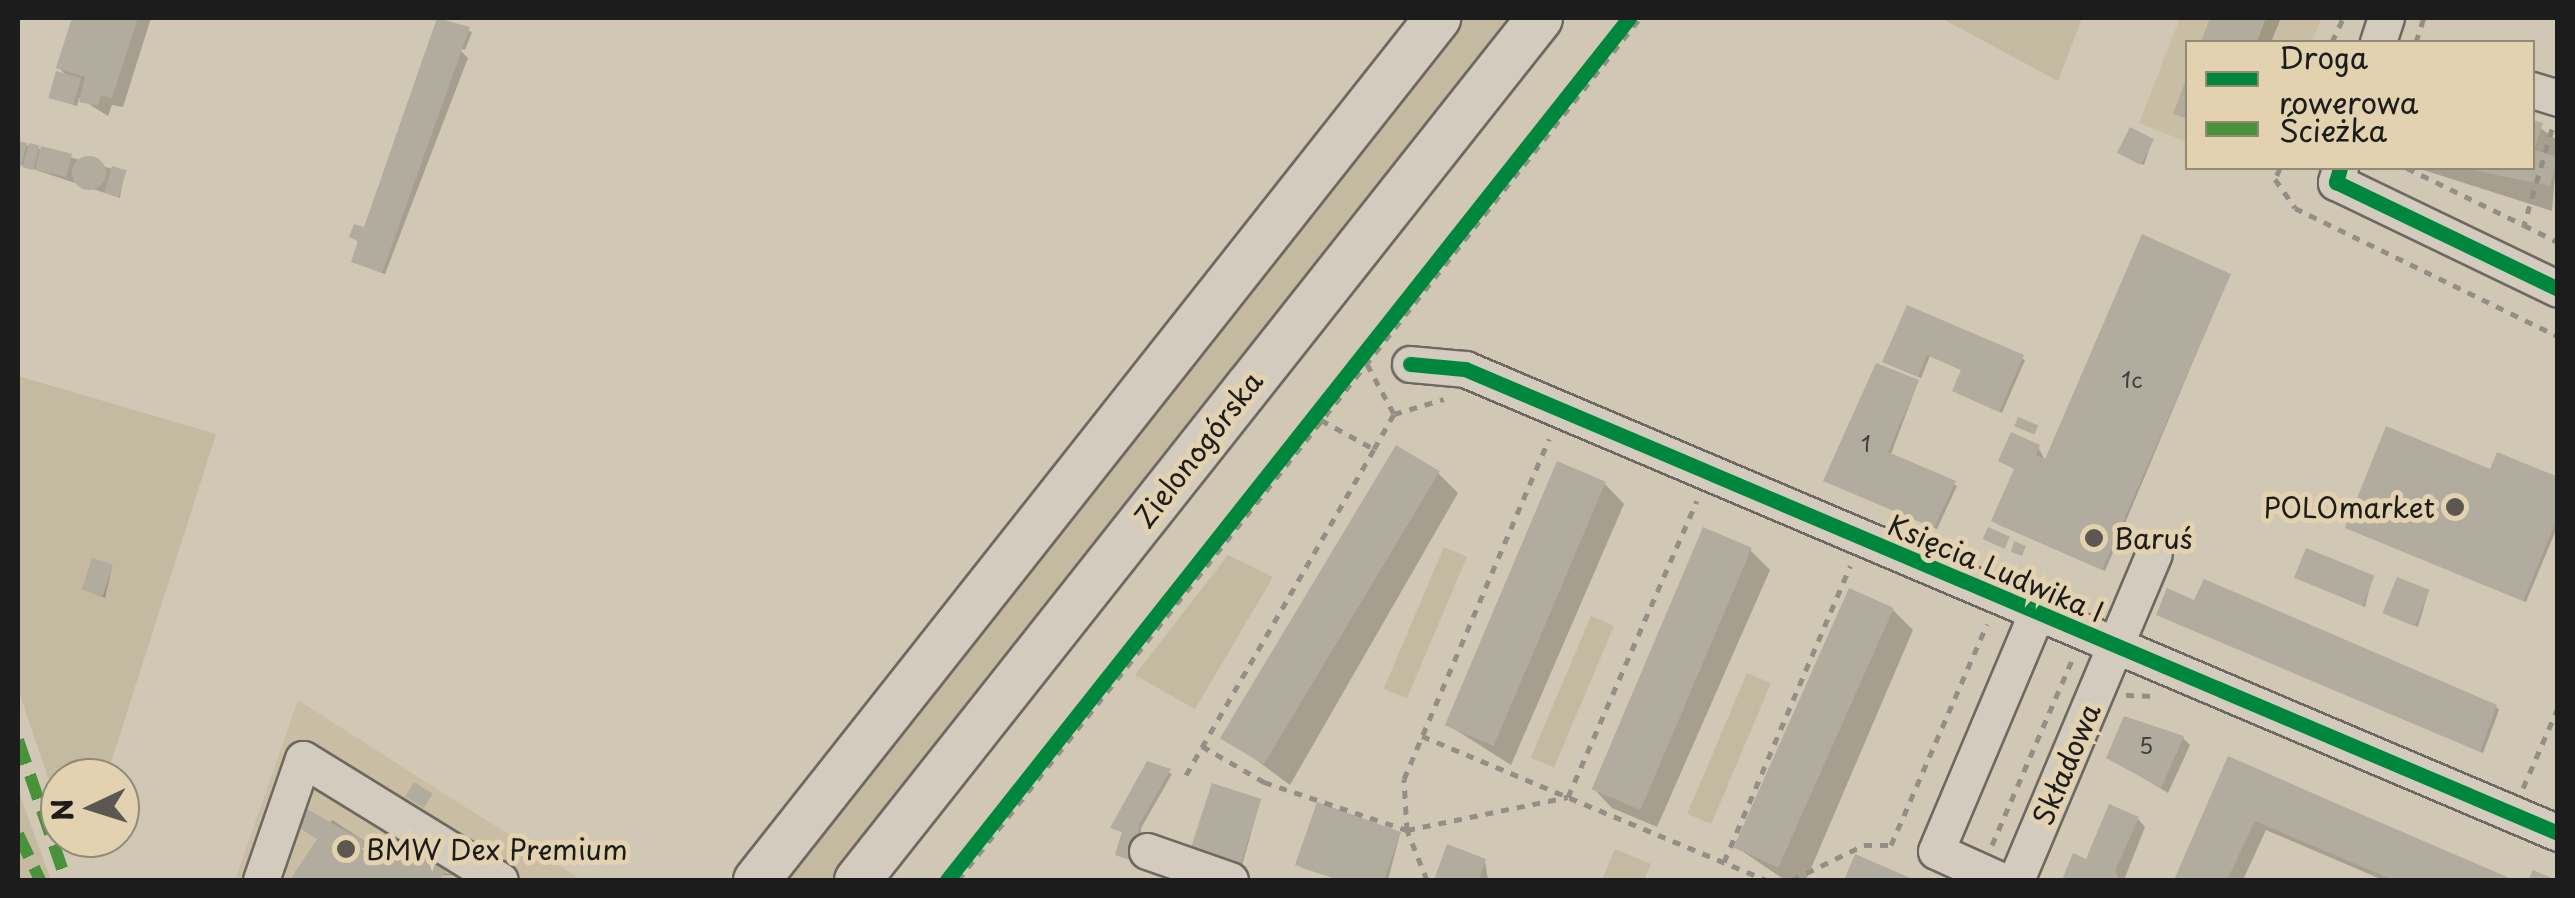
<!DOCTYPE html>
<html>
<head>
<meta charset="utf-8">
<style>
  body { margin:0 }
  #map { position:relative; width:2575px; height:898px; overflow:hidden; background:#d0c7b4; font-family:"Playpen Sans",sans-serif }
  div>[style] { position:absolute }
  .built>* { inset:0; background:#c9bea4 }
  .green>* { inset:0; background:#c4b9a1; transform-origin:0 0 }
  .shadow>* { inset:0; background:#0003 }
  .building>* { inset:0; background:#b2ac9f; transform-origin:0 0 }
  .round { border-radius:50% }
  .path>* { height:5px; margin-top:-2.5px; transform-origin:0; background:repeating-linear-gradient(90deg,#948f86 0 8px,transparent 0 16px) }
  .roads { filter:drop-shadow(2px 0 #6d6960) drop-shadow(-2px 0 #6d6960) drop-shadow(0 2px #6d6960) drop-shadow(0 -2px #6d6960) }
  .minor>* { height:35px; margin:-17.5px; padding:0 17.5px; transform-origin:17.5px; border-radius:17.5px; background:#d2cbbe }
  .major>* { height:45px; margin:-22.5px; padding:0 22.5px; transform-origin:22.5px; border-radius:22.5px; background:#d2cbbe }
  .quiet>* { height:12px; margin-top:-6px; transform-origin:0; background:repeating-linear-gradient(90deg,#49923c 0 25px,transparent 0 37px) }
  .cycleway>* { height:15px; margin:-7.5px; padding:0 7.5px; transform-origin:7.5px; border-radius:7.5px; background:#00873e }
  .dots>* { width:28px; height:28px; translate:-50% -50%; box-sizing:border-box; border:5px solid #e3d2af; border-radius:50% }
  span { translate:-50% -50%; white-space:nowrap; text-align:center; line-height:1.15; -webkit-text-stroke:10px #e3d2af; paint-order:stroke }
  .number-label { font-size:22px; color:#42403d }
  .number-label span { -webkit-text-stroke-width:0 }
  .street-label { font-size:28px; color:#1c1c1c }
  .poi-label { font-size:28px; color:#1c1c1c }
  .right { translate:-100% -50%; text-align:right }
  .left { translate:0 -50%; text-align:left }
  .frame { position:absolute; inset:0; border:20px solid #1c1c1c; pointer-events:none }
  .legend { position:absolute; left:2185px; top:40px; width:350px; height:130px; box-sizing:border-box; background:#e3d2af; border:2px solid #938974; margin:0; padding:12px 18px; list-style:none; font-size:30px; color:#1c1c1c }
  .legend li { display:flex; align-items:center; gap:20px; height:50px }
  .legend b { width:50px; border:2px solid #938974 }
  .north { position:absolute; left:40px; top:758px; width:100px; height:100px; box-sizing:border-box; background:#e3d2af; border:2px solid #938974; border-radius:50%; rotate:266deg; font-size:28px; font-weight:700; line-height:40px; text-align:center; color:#1c1c1c }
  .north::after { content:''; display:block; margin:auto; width:35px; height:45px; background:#5b5851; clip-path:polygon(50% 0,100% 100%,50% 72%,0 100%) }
</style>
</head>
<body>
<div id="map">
  <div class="built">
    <i style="clip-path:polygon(2180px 18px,2322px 18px,2311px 42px,2188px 42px,2187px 142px,2139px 123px)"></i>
    <i style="clip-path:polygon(298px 700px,443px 793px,582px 880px,235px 880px)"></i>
  </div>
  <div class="green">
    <i style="clip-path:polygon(1461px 18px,1528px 18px,844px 880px,785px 880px)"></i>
    <i style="clip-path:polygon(1941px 18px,2082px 18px,2058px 81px)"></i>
    <i style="clip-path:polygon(18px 376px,216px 434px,106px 778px,60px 778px,60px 813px,18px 689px)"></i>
    <i style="left:1444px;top:547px;width:25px;height:154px;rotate:23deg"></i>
    <i style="clip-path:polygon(1228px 555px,1273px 577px,1195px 709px,1135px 675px)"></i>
    <i style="left:1591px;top:616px;width:25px;height:154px;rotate:23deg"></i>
    <i style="left:1747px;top:673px;width:26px;height:153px;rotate:23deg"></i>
    <i style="clip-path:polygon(18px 790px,51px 880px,18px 880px)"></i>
    <i style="clip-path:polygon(1615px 849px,1651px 864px,1644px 880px,1602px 880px)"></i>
  </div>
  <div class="shadow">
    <i style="clip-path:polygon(75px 18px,151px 18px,123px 107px,112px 105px,108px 116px,79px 98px,77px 106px,50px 96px,68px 77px,59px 68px)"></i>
    <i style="clip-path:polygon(2213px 18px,2281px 18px,2271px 42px,2203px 42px)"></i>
    <i style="clip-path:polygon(439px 19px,472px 32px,465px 50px,457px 47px,468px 58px,385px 274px,354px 261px,360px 244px,352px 236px,355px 227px,365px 230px)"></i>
    <i style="clip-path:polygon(2532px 122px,2558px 141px,2552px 211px,2417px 168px,2532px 168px)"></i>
    <i style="clip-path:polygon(2152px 141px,2144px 165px,2123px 155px)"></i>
    <i style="clip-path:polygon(18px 143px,124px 172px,120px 198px,18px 164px)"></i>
    <i style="clip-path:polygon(2229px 276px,2105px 571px,1997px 524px,2038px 447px,2046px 462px)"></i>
    <i style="clip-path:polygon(1908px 308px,2025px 360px,2002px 413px,1958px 393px,1963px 371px,1930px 356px,1921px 378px,1888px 364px)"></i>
    <i style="clip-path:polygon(1918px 382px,1891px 454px,1957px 486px,1937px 529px,1829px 483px)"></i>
    <i style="clip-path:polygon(1438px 473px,1458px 493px,1290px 785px,1229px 740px)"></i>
    <i style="clip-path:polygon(1605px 484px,1624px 504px,1511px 765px,1448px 725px)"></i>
    <i style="clip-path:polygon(2558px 500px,2558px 525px,2526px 602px,2351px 530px)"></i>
    <i style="clip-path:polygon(1750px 550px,1770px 570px,1657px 827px,1612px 808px,1593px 788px)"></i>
    <i style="clip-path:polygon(112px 567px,105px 598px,84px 589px)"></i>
    <i style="clip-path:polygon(2372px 578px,2365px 607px,2299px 579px)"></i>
    <i style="clip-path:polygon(2428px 593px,2418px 627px,2388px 615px)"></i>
    <i style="clip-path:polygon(1893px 610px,1913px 630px,1806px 880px,1785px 880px,1739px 849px)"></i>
    <i style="clip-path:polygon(2187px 624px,2496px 707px,2499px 710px,2483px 753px)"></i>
    <i style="clip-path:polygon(2183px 738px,2190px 745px,2168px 793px,2109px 757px)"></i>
    <i style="clip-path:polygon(2229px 760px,2508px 880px,2383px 880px,2266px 830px,2243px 880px,2188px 880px,2180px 873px)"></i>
    <i style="clip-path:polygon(1148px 764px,1172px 774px,1141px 828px,1139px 863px,1118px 854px,1125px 833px,1113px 827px)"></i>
    <i style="clip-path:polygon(1260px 801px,1240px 873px,1194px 857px)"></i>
    <i style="clip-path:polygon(2138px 819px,2145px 827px,2124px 880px,2065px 879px)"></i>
    <i style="clip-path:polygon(332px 820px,399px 863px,455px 875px,293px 880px)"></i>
    <i style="clip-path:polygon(1400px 834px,1388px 880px,1339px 880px,1300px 867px)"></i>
    <i style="clip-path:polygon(1449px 848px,1485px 861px,1488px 880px,1437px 880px)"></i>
  </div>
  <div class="building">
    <i style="clip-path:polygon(72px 18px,138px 18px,112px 98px,101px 95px,98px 106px,79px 102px,85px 77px,56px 68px)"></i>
    <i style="clip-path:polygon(437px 18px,470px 27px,382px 273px,351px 262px,358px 241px,349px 237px,354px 224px,364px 227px)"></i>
    <i style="clip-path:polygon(2210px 18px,2266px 18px,2257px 42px,2201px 42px)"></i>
    <i style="left:56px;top:71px;width:26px;height:28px;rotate:16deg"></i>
    <i style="clip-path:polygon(2187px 77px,2188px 77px,2188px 119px,2173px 114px)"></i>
    <i style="clip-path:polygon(2532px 120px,2543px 123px,2534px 150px,2558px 157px,2550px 186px,2468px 169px,2532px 168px)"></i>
    <i style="left:2130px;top:127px;width:27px;height:29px;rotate:27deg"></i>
    <i style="clip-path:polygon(18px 141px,27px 143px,21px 166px,18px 165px)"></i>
    <i style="left:29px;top:143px;width:11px;height:25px;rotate:15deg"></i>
    <i style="left:41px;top:146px;width:32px;height:24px;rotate:14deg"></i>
    <i class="round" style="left:72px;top:156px;width:34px;height:34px"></i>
    <i style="left:112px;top:166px;width:15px;height:28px;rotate:16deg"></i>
    <i style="clip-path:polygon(2142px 234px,2231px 274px,2102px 570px,1991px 521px,2014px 469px,1998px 461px,2011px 432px,2040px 445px,2036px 455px,2045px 459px)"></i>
    <i style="clip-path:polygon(1907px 305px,2024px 355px,1999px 412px,1952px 391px,1961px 370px,1927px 355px,1918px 377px,1882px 362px)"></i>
    <i style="clip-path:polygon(1876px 363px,1919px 380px,1888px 452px,1956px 481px,1934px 528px,1823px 481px)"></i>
    <i style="left:2018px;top:417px;width:22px;height:10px;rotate:22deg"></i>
    <i style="clip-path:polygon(2386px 426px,2490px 469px,2497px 452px,2558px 477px,2558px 517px,2523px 601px,2345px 528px)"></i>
    <i style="left:1396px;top:445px;width:51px;height:342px;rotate:31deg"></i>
    <i style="left:1557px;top:461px;width:53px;height:287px;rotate:23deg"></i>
    <i style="left:1703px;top:527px;width:53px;height:285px;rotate:23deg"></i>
    <i style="left:1988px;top:527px;width:24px;height:13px;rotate:24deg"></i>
    <i style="clip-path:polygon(2014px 541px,2026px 546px,2022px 556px,2011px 552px)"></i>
    <i style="left:2306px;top:548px;width:74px;height:32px;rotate:22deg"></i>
    <i style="left:92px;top:558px;width:22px;height:33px;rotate:18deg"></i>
    <i style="left:2397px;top:577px;width:35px;height:39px;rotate:22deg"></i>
    <i style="clip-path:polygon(2204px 579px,2497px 705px,2480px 752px,2156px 615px,2167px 588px,2194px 600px)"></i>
    <i style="left:1849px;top:588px;width:49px;height:284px;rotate:24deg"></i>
    <i style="clip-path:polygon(2124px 716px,2184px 736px,2161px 788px,2106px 758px)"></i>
    <i style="clip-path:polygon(2228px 756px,2326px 799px,2514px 880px,2393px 880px,2255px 821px,2227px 880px,2174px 880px)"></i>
    <i style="clip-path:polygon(1147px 761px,1171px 769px,1139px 825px,1136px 862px,1115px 855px,1122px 832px,1110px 828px)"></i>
    <i style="left:414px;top:782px;width:22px;height:17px;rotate:32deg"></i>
    <i style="left:1212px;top:783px;width:52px;height:76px;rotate:18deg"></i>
    <i style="clip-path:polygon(1317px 802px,1401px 832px,1384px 880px,1339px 880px,1295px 865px)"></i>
    <i style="clip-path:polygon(2109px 804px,2139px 817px,2115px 871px,2119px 880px,2062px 880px,2073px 853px,2086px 859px)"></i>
    <i style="clip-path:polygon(307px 809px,398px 860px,410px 841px,449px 866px,440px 880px,290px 880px,317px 839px,296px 826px)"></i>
    <i style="clip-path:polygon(1447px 844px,1486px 859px,1479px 880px,1434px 880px)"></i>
    <i style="clip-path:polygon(1855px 854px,1915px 880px,1844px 880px)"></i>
    <i style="clip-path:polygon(2533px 870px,2556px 880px,2528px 880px)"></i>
  </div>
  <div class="path">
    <i style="left:2332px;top:42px;width:26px;rotate:-65deg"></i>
    <i style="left:2416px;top:42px;width:25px;rotate:-72deg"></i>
    <i style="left:2552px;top:129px;width:100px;rotate:106.3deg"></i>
    <i style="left:2524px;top:225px;width:38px;rotate:27deg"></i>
    <i style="left:2280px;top:168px;width:12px;rotate:114deg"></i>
    <i style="left:2275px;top:179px;width:35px;rotate:55deg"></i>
    <i style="left:2295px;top:208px;width:292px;rotate:26deg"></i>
    <i style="left:2407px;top:168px;width:130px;rotate:26deg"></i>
    <i style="left:1367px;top:364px;width:57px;rotate:61.6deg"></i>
    <i style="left:1321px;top:420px;width:60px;rotate:28.7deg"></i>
    <i style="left:1374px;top:449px;width:40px;rotate:-60.3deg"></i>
    <i style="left:1394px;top:414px;width:52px;rotate:-16.7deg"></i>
    <i style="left:2126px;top:695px;width:29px;rotate:2deg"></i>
    <i style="left:1422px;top:736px;width:374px;rotate:22.7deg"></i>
    <i style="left:1202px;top:746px;width:72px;rotate:30.1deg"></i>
    <i style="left:1264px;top:782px;width:151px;rotate:18.6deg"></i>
    <i style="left:1407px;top:830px;width:51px;rotate:-93.4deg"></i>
    <i style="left:1404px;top:779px;width:370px;rotate:-66.9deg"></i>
    <i style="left:1186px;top:775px;width:376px;rotate:-60deg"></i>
    <i style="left:2523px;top:788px;width:87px;rotate:-66.4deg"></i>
    <i style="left:1992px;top:845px;width:204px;rotate:-66.6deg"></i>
    <i style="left:1724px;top:862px;width:322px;rotate:-66.9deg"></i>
    <i style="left:958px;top:880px;width:1099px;rotate:-51.65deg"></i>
    <i style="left:1427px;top:880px;width:54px;rotate:-111.8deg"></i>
    <i style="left:1407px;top:830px;width:164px;rotate:-11.6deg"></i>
    <i style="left:1568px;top:797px;width:323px;rotate:-66.5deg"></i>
    <i style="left:1792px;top:880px;width:80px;rotate:-25.9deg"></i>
    <i style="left:1864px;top:845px;width:27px"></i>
    <i style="left:1891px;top:845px;width:241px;rotate:-66.5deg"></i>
  </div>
  <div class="roads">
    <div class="minor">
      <i style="left:2378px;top:42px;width:25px;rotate:-72deg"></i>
      <i style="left:2532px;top:90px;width:27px;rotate:17deg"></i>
      <i style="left:2340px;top:168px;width:15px;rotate:106deg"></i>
      <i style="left:2336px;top:182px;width:246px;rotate:25.7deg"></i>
      <i style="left:1410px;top:364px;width:55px;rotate:5.2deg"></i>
      <i style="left:1465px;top:369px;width:1187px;rotate:23deg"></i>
      <i style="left:1147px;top:851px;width:88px;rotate:19.3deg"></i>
      <i style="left:261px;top:880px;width:128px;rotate:-70.9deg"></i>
      <i style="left:303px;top:759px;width:231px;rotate:31.6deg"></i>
      <i style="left:2000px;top:880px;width:70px;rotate:-155.6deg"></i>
      <i style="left:1936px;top:851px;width:259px;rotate:-67.1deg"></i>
      <i style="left:2016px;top:880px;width:354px;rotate:-67.1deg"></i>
    </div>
    <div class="major">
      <i style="left:756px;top:880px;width:1099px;rotate:-51.69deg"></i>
      <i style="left:857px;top:880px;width:1099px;rotate:-51.65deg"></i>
    </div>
  </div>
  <div class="quiet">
    <i style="left:18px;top:740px;width:148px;rotate:71.1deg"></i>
    <i style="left:18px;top:834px;width:51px;rotate:64.4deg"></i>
  </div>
  <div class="cycleway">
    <i style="left:2340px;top:168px;width:15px;rotate:106deg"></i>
    <i style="left:2336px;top:182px;width:246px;rotate:25.7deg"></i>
    <i style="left:1410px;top:364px;width:55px;rotate:5.2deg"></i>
    <i style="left:1465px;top:369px;width:1187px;rotate:23deg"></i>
    <i style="left:947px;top:880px;width:1099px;rotate:-51.65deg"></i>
  </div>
  <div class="dots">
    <i style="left:2455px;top:507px;background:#5b5851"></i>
    <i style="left:2094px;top:538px;background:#5b5851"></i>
    <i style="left:346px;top:849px;background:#5b5851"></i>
  </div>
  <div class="number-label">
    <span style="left:2132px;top:379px">1c</span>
    <span style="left:1866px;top:443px">1</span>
    <span style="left:2146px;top:745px">5</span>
  </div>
  <div class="street-label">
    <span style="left:1198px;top:449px;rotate:-52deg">Zielonogórska</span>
    <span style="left:1996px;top:568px;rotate:23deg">Księcia Ludwika I</span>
    <span style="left:2066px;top:764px;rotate:-67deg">Składowa</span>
  </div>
  <div class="poi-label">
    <span class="right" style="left:2435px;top:507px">POLOmarket</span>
    <span class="left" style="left:2114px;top:538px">Baruś</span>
    <span class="left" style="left:366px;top:849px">BMW Dex Premium</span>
  </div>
  <div class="frame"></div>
  <ul class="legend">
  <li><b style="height:12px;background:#00873e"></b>Droga rowerowa</li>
  <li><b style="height:12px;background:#49923c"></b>Ścieżka</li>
  </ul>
  <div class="north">N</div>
</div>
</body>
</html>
